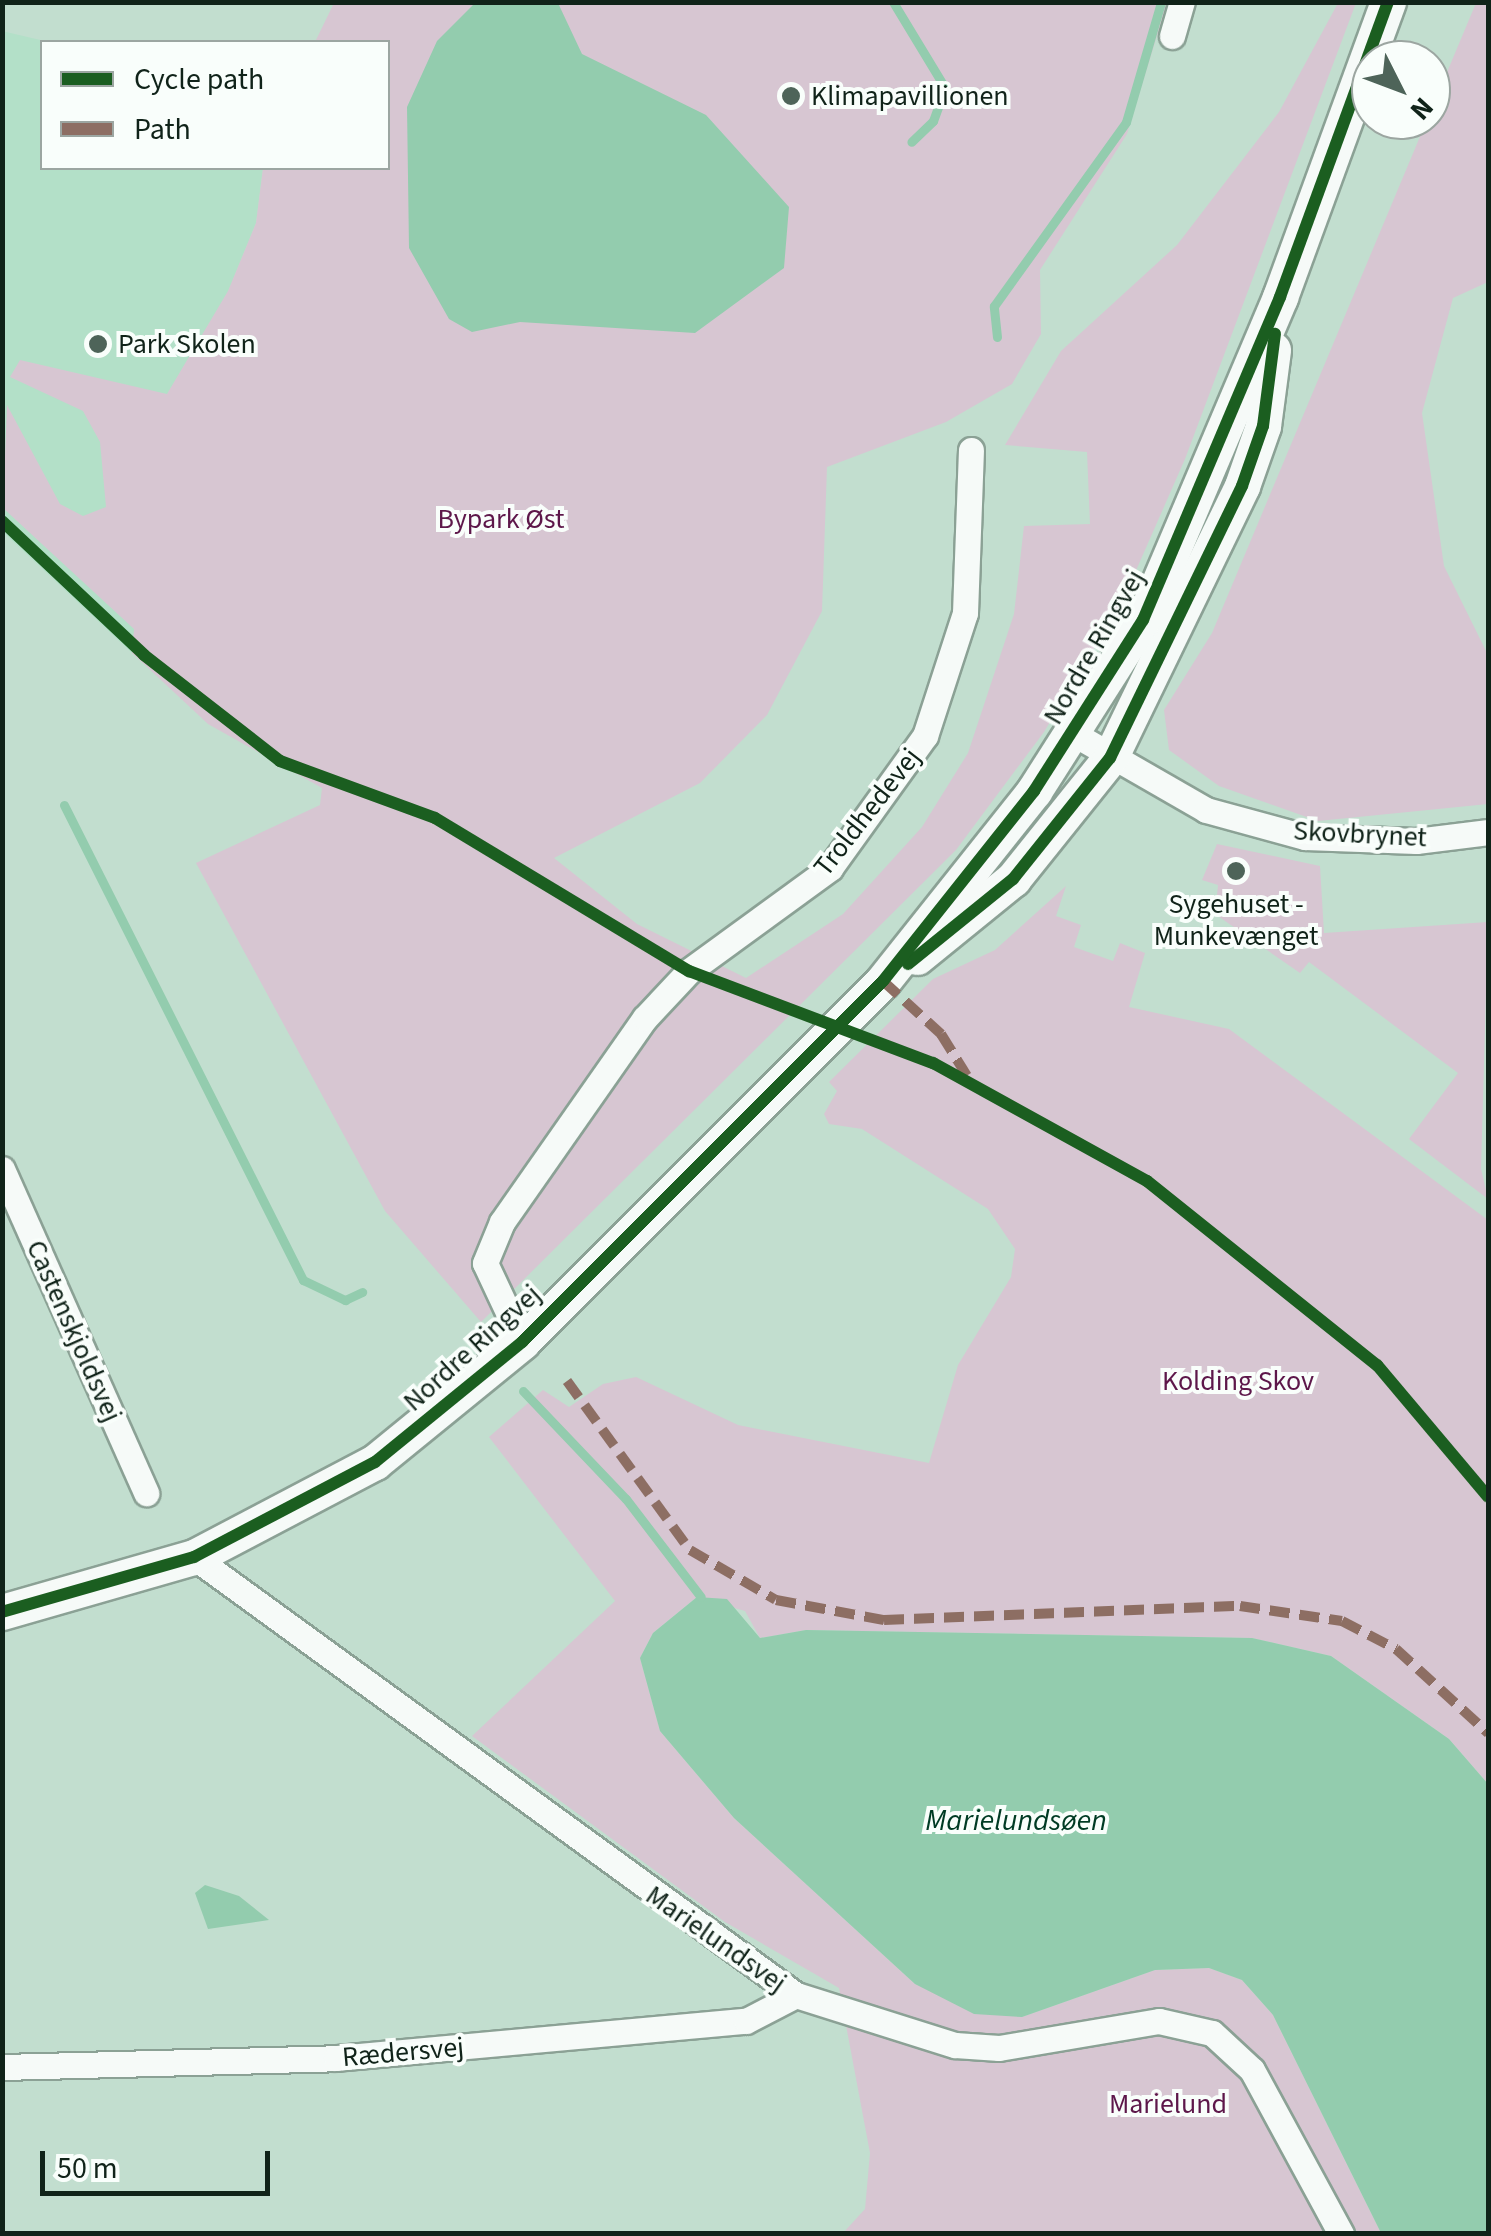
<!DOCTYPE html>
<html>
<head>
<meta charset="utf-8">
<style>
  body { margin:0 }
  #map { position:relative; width:1491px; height:2236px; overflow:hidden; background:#c2decf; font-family:"Source Sans 3",sans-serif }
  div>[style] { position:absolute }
  .built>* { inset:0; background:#b3e0c8 }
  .green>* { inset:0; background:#d7c6d2 }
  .water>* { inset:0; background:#93ccae }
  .stream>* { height:9px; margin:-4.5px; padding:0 4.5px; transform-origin:4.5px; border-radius:4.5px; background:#93ccae }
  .roads { filter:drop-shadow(2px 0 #8ba195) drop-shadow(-2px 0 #8ba195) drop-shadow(0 2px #8ba195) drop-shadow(0 -2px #8ba195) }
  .street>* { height:25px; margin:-12.5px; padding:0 12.5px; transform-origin:12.5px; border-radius:12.5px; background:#f6faf8 }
  .secondary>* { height:35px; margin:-17.5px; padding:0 17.5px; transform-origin:17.5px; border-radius:17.5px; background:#f6faf8 }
  .quiet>* { height:10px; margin-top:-5px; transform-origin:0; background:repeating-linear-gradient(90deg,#8d6e63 0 20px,transparent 0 30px) }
  .cycleway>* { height:12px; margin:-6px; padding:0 6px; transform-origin:6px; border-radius:6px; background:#1b5e20 }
  .dots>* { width:28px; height:28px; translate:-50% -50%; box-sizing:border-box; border:5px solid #f9fefb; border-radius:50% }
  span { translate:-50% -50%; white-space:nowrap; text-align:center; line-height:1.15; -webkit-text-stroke:8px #f9fefb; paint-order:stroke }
  .poi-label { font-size:28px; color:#102319 }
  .left { translate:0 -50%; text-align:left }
  .park-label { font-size:28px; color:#5d174a }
  .street-label { font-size:28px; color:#102319 }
  .water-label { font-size:30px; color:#003b24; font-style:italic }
  .frame { position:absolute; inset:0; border:5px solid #102319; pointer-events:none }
  .legend { position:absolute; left:40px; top:40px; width:350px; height:130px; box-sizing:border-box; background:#f9fefb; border:2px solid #9ca6a1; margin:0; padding:12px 18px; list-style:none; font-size:30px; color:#102319 }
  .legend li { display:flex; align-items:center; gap:20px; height:50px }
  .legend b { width:50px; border:2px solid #9ca6a1 }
  .north { position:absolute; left:1351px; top:40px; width:100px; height:100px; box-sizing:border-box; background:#f9fefb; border:2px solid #9ca6a1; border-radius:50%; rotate:132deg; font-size:28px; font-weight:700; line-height:40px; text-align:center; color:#102319 }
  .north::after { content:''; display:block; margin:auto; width:35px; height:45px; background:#4e6459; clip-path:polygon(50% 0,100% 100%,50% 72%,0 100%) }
  .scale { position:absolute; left:40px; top:2151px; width:230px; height:45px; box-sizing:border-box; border:5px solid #102319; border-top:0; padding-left:12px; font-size:30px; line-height:35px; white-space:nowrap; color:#102319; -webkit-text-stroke:8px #f9fefb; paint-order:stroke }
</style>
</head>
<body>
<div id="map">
  <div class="built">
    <i style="clip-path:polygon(2px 31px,49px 42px,42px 168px,263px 168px,256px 223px,228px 292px,168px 393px,132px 653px,3px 532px)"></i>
  </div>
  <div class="green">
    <i style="clip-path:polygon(334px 3px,1167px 3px,1127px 134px,1040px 270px,1041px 334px,1012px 384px,946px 422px,827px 467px,822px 611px,767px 715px,700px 783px,554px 858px,637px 924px,746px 978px,843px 914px,922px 827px,968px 753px,1014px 614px,1024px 526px,1090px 524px,1087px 452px,1005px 445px,1061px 351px,1177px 245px,1279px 112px,1338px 3px,1356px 3px,1185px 459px,1123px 600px,1044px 732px,956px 850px,481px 1322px,385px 1211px,196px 863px,320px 805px,322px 788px,208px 724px,132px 653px,134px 629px,3px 508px,7px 405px,60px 504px,83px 516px,106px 507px,100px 442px,83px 411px,10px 377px,20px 360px,167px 394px,228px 291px,256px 223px,263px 168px,388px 168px,388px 42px,315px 42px)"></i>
    <i style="clip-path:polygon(1476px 3px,1488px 3px,1488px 282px,1453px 298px,1422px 413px,1444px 566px,1488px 655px,1488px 804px,1318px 821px,1219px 786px,1169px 750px,1164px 710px,1212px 633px)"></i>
    <i style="clip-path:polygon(1217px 844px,1320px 866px,1324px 933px,1488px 922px,1481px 1169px,1488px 1199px,1409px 1139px,1458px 1073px,1309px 962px,1300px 973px,1215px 914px,1218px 885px,1202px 880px)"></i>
    <i style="clip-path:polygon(1066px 886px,1056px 916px,1081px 925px,1074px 947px,1113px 961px,1120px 943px,1145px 953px,1129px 1007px,1229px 1029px,1488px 1220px,1488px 1784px,1449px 1739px,1331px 1656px,1252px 1638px,806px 1630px,760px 1638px,745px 1611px,697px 1597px,653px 1633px,640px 1658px,660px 1731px,734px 1818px,915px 1984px,1022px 2017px,1155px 1970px,1209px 1968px,1242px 1980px,1273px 2015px,1381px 2233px,843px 2233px,865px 2209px,870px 2153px,839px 1988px,725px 1922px,472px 1736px,615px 1601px,489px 1437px,543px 1390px,569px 1407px,603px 1384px,636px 1377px,738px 1425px,929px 1463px,958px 1365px,1011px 1277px,1015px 1249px,988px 1209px,862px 1129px,829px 1124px,824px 1114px,837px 1091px,829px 1082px,933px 979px,995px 950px)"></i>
  </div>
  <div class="water">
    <i style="clip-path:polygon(558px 3px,582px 54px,706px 115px,789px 207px,784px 268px,695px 333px,520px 322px,472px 332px,449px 319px,409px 248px,407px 107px,437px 41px,475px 3px)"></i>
    <i style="clip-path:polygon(697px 1597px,727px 1599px,760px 1638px,806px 1630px,1252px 1638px,1331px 1656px,1449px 1739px,1488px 1784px,1488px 2233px,1381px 2233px,1273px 2015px,1242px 1980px,1209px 1968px,1155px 1970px,1022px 2017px,974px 2014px,915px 1984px,734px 1818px,660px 1731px,640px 1658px,653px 1633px)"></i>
    <i style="clip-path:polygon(205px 1885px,239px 1896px,269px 1920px,208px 1929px,195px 1893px)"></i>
  </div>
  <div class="stream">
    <i style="left:893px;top:2px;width:100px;rotate:58.8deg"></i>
    <i style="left:945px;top:88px;width:35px;rotate:110deg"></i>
    <i style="left:933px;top:121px;width:30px;rotate:136deg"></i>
    <i style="left:997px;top:337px;width:31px;rotate:-96deg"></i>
    <i style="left:994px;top:306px;width:226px;rotate:-54.3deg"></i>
    <i style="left:1126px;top:122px;width:125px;rotate:-73.7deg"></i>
    <i style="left:64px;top:805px;width:532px;rotate:63.29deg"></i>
    <i style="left:303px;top:1280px;width:47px;rotate:25.5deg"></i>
    <i style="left:345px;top:1300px;width:19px;rotate:-25deg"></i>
    <i style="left:523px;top:1391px;width:149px;rotate:46.4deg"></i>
    <i style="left:626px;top:1499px;width:123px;rotate:52.6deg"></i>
  </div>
  <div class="roads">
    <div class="street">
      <i style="left:1172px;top:36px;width:35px;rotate:-74deg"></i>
      <i style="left:1074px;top:734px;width:152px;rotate:29.9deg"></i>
      <i style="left:1206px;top:810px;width:103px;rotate:15.3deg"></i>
      <i style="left:1305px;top:837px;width:111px;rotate:2.1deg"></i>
      <i style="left:1416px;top:841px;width:73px;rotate:-7.1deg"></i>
      <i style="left:2px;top:1169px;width:355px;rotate:66deg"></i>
      <i style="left:522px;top:1342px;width:87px;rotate:-115.1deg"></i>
      <i style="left:485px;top:1263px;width:44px;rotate:-67.5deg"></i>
      <i style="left:502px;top:1222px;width:249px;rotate:-55deg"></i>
      <i style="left:645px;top:1018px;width:64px;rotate:-46.9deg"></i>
      <i style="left:689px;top:971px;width:175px;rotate:-36.1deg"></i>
      <i style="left:830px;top:868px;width:163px;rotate:-54.3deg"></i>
      <i style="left:925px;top:736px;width:129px;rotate:-72deg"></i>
      <i style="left:965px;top:613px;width:163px;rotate:-87.9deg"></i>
      <i style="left:194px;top:1557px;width:744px;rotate:36.04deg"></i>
      <i style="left:796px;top:1995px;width:167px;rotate:17.5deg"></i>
      <i style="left:955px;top:2045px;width:44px;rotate:3.9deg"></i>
      <i style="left:999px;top:2048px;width:162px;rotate:-9.6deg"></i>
      <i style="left:1159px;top:2021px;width:54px;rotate:12.8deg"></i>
      <i style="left:1212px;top:2033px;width:54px;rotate:42.8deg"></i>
      <i style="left:1252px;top:2070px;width:187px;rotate:61.5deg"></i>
      <i style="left:2px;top:2067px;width:334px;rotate:-1.5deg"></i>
      <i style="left:336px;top:2058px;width:412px;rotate:-5.2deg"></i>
      <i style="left:746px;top:2021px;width:56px;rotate:-27.5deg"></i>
    </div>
    <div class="secondary">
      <i style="left:917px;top:957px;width:124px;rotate:-39.1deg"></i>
      <i style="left:1013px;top:879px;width:155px;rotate:-51.3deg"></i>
      <i style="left:1110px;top:758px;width:302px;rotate:-64.1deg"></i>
      <i style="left:1242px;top:486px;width:64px;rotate:-70.7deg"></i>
      <i style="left:1263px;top:426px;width:77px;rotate:-82.5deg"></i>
      <i style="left:2px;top:1612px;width:200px;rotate:-16deg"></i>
      <i style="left:194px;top:1557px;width:204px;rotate:-27.7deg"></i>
      <i style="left:375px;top:1462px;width:190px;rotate:-39.2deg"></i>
      <i style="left:522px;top:1342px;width:511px;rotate:-45deg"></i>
      <i style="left:883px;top:981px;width:243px;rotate:-51.5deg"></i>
      <i style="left:1034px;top:791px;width:203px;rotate:-57.5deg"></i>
      <i style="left:1143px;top:620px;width:351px;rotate:-67deg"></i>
      <i style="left:1280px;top:297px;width:314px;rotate:-69.9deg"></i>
    </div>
  </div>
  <div class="quiet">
    <i style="left:883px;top:981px;width:79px;rotate:42.4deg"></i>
    <i style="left:941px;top:1034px;width:49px;rotate:58.2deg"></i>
    <i style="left:567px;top:1381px;width:209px;rotate:54deg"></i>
    <i style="left:690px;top:1550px;width:99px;rotate:30.2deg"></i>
    <i style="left:776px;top:1600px;width:110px;rotate:10.5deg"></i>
    <i style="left:884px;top:1620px;width:356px;rotate:-2.3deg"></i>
    <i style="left:1240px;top:1606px;width:103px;rotate:8.4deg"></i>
    <i style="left:1342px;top:1621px;width:61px;rotate:27.4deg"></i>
    <i style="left:1396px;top:1649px;width:125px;rotate:42.4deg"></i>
  </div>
  <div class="cycleway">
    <i style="left:2px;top:521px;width:195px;rotate:43.3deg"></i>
    <i style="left:144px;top:655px;width:172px;rotate:37.9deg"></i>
    <i style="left:280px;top:761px;width:165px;rotate:20.2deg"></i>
    <i style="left:435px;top:818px;width:297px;rotate:31.1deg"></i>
    <i style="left:689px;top:971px;width:261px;rotate:20.7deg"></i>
    <i style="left:933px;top:1063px;width:244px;rotate:28.9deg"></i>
    <i style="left:1147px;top:1181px;width:295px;rotate:38.7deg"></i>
    <i style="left:1377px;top:1365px;width:172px;rotate:49.9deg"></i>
    <i style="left:908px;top:964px;width:135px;rotate:-39deg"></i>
    <i style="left:1013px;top:879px;width:155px;rotate:-51.3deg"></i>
    <i style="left:1110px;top:758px;width:302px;rotate:-64.1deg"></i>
    <i style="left:1242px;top:486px;width:64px;rotate:-70.7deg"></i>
    <i style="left:1263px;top:426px;width:93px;rotate:-82.6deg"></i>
    <i style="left:2px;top:1612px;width:200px;rotate:-16deg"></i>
    <i style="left:194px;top:1557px;width:204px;rotate:-27.7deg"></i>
    <i style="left:375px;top:1462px;width:190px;rotate:-39.2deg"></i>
    <i style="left:522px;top:1342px;width:511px;rotate:-45deg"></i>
    <i style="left:883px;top:981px;width:243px;rotate:-51.5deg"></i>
    <i style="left:1034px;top:791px;width:203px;rotate:-57.5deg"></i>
    <i style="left:1143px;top:620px;width:351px;rotate:-67deg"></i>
    <i style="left:1280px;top:297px;width:314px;rotate:-69.9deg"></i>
  </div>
  <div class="dots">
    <i style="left:791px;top:96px;background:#4e6459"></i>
    <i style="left:98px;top:344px;background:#4e6459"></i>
    <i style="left:1236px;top:871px;background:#4e6459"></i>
  </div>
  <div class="poi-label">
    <span class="left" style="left:811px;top:96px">Klimapavillionen</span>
    <span class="left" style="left:118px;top:344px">Park Skolen</span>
    <span style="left:1236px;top:920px">Sygehuset -<br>Munkevænget</span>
  </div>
  <div class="park-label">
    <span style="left:501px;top:519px">Bypark Øst</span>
    <span style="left:1238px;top:1381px">Kolding Skov</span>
    <span style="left:1168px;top:2104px">Marielund</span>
  </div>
  <div class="street-label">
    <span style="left:1094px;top:647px;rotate:-60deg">Nordre Ringvej</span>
    <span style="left:867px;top:812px;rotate:-52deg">Troldhedevej</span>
    <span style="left:1360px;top:834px;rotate:3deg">Skovbrynet</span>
    <span style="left:74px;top:1331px;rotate:66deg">Castenskjoldsvej</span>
    <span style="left:472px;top:1348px;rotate:-42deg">Nordre Ringvej</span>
    <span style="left:716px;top:1939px;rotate:35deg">Marielundsvej</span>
    <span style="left:403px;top:2052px;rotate:-5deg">Rædersvej</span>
  </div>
  <div class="water-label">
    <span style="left:1016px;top:1821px">Marielundsøen</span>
  </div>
  <div class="frame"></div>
  <ul class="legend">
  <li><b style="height:12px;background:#1b5e20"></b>Cycle path</li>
  <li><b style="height:12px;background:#8d6e63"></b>Path</li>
  </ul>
  <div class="north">N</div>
  <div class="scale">50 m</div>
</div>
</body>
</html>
